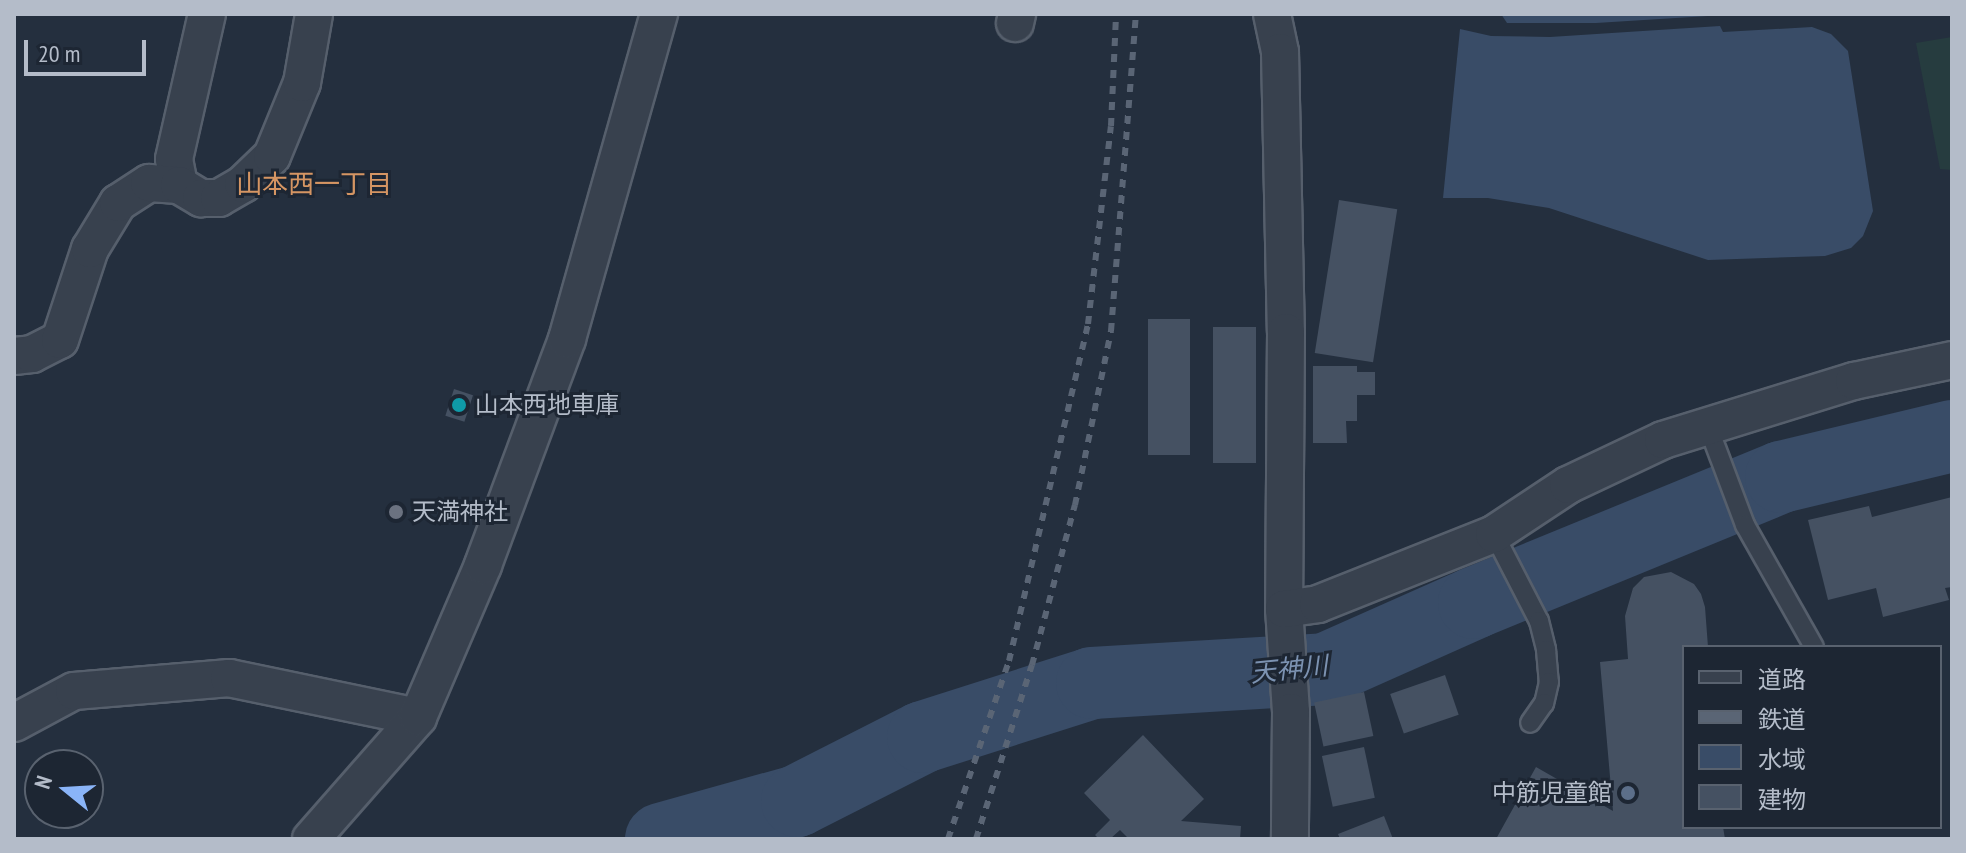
<!DOCTYPE html>
<html>
<head>
<meta charset="utf-8">
<style>
  body { margin:0 }
  #map { position:relative; width:1966px; height:853px; overflow:hidden; background:#242f3e; font-family:"PT Sans Narrow","Noto Sans JP",sans-serif }
  div>[style] { position:absolute }
  .green>* { inset:0; background:#263c3f }
  .water>* { inset:0; background:#394c67 }
  .river>* { height:72px; margin:-36px; padding:0 36px; transform-origin:36px; border-radius:36px; background:#394c67 }
  .building>* { inset:0; background:#455162; transform-origin:0 0 }
  .roads { filter:drop-shadow(2px 0 #565f6c) drop-shadow(-2px 0 #565f6c) drop-shadow(0 2px #565f6c) drop-shadow(0 -2px #565f6c) }
  .service>* { height:18px; margin:-9px; padding:0 9px; transform-origin:9px; border-radius:9px; background:#38414e }
  .minor>* { height:36px; margin:-18px; padding:0 18px; transform-origin:18px; border-radius:18px; background:#38414e }
  .rail>* { height:6px; margin-top:-3px; transform-origin:0; background:repeating-linear-gradient(90deg,#5a6575 0 8px,transparent 0 16px) }
  .dots>* { width:22px; height:22px; translate:-50% -50%; box-sizing:border-box; border:4px solid #1d2633; border-radius:50% }
  span { translate:-50% -50%; white-space:nowrap; text-align:center; line-height:1.15; -webkit-text-stroke:6px #1d2633; paint-order:stroke }
  .poi-label { font-size:24px; color:#b4bcc9 }
  .left { translate:0 -50%; text-align:left }
  .right { translate:-100% -50%; text-align:right }
  .neighbourhood-label { font-size:26px; color:#d59563 }
  .water-label { font-size:26px; color:#7c92b1; font-style:italic }
  .frame { position:absolute; inset:0; border:16px solid #b4bcc9; pointer-events:none }
  .legend { position:absolute; left:1682px; top:645px; width:260px; height:184px; box-sizing:border-box; background:#1d2633; border:2px solid #59626f; margin:0; padding:10px 14px; list-style:none; font-size:24px; color:#b4bcc9 }
  .legend li { display:flex; align-items:center; gap:16px; height:40px }
  .legend b { width:40px; border:2px solid #59626f }
  .north { position:absolute; left:24px; top:749px; width:80px; height:80px; box-sizing:border-box; background:#1d2633; border:2px solid #59626f; border-radius:50%; rotate:288deg; font-size:22px; font-weight:700; line-height:32px; text-align:center; color:#b4bcc9 }
  .north::after { content:''; display:block; margin:auto; width:28px; height:36px; background:#8ab4f8; clip-path:polygon(50% 0,100% 100%,50% 72%,0 100%) }
  .scale { position:absolute; left:24px; top:40px; width:122px; height:36px; box-sizing:border-box; border:4px solid #b4bcc9; border-top:0; padding-left:10px; font-size:24px; line-height:28px; white-space:nowrap; color:#b4bcc9; -webkit-text-stroke:6px #1d2633; paint-order:stroke }
</style>
</head>
<body>
<div id="map">
  <div class="green">
    <i style="clip-path:polygon(1952px 37px,1952px 170px,1940px 169px,1916px 43px)"></i>
  </div>
  <div class="water">
    <i style="clip-path:polygon(1501px 14px,1740px 14px,1596px 23px,1507px 23px)"></i>
    <i style="clip-path:polygon(1720px 26px,1723px 32px,1812px 27px,1831px 34px,1848px 51px,1873px 211px,1863px 236px,1851px 248px,1825px 256px,1708px 260px,1549px 208px,1488px 198px,1443px 198px,1460px 29px,1491px 36px,1550px 37px)"></i>
  </div>
  <div class="river">
    <i style="left:661px;top:839px;width:141px;rotate:-15.6deg"></i>
    <i style="left:797px;top:801px;width:141px;rotate:-26.9deg"></i>
    <i style="left:923px;top:737px;width:177px;rotate:-17.7deg"></i>
    <i style="left:1092px;top:683px;width:234px;rotate:-3.4deg"></i>
    <i style="left:1326px;top:669px;width:162px;rotate:-24deg"></i>
    <i style="left:1474px;top:603px;width:332px;rotate:-22.3deg"></i>
    <i style="left:1781px;top:477px;width:176px;rotate:-13.5deg"></i>
  </div>
  <div class="building">
    <i style="left:1339px;top:200px;width:59px;height:155px;rotate:9deg"></i>
    <i style="left:1148px;top:319px;width:42px;height:136px"></i>
    <i style="left:1213px;top:327px;width:43px;height:136px"></i>
    <i style="clip-path:polygon(1313px 366px,1357px 366px,1357px 372px,1375px 372px,1375px 395px,1357px 395px,1357px 421px,1346px 421px,1347px 443px,1313px 443px)"></i>
    <i style="left:454px;top:389px;width:20px;height:28px;rotate:18deg"></i>
    <i style="clip-path:polygon(1952px 497px,1952px 587px,1945px 588px,1949px 600px,1883px 617px,1876px 588px,1828px 600px,1808px 520px,1869px 506px,1872px 517px)"></i>
    <i style="clip-path:polygon(1671px 572px,1694px 584px,1701px 594px,1705px 607px,1708px 647px,1684px 647px,1684px 827px,1723px 827px,1725px 839px,1496px 839px,1536px 767px,1613px 811px,1600px 662px,1628px 659px,1625px 616px,1633px 588px,1644px 577px)"></i>
    <i style="left:1445px;top:675px;width:42px;height:58px;rotate:71deg"></i>
    <i style="left:1364px;top:692px;width:45px;height:51px;rotate:78deg"></i>
    <i style="clip-path:polygon(1143px 735px,1204px 799px,1181px 821px,1241px 826px,1240px 839px,1129px 839px,1120px 830px,1110px 839px,1099px 839px,1095px 835px,1110px 820px,1084px 793px)"></i>
    <i style="left:1364px;top:747px;width:52px;height:43px;rotate:78deg"></i>
    <i style="clip-path:polygon(1384px 816px,1393px 839px,1340px 839px,1338px 834px)"></i>
  </div>
  <div class="roads">
    <div class="service">
      <i style="left:1709px;top:429px;width:103px;rotate:69.4deg"></i>
      <i style="left:1745px;top:525px;width:140px;rotate:60.5deg"></i>
      <i style="left:1494px;top:534px;width:98px;rotate:62.7deg"></i>
      <i style="left:1539px;top:621px;width:30px;rotate:76deg"></i>
      <i style="left:1546px;top:650px;width:32px;rotate:85deg"></i>
      <i style="left:1549px;top:682px;width:22px;rotate:103deg"></i>
      <i style="left:1544px;top:703px;width:24px;rotate:125deg"></i>
    </div>
    <div class="minor">
      <i style="left:1272px;top:14px;width:39px;rotate:78deg"></i>
      <i style="left:1280px;top:52px;width:280px;rotate:88.8deg"></i>
      <i style="left:1286px;top:332px;width:277px;rotate:90.4deg"></i>
      <i style="left:1284px;top:609px;width:103px;rotate:86.1deg"></i>
      <i style="left:1291px;top:712px;width:127px;rotate:90.5deg"></i>
      <i style="left:1015px;top:23px;width:9px;rotate:-77deg"></i>
      <i style="left:179px;top:185px;width:26px;rotate:-101deg"></i>
      <i style="left:174px;top:159px;width:149px;rotate:-77.2deg"></i>
      <i style="left:14px;top:356px;width:18px;rotate:-6deg"></i>
      <i style="left:32px;top:354px;width:31px;rotate:-27deg"></i>
      <i style="left:60px;top:340px;width:96px;rotate:-71.8deg"></i>
      <i style="left:90px;top:249px;width:54px;rotate:-58.7deg"></i>
      <i style="left:118px;top:203px;width:37px;rotate:-33deg"></i>
      <i style="left:149px;top:183px;width:30px;rotate:4deg"></i>
      <i style="left:179px;top:185px;width:26px;rotate:31deg"></i>
      <i style="left:201px;top:198px;width:18px"></i>
      <i style="left:219px;top:198px;width:28px;rotate:-30deg"></i>
      <i style="left:243px;top:184px;width:40px;rotate:-44deg"></i>
      <i style="left:272px;top:156px;width:79px;rotate:-67.7deg"></i>
      <i style="left:302px;top:83px;width:70px;rotate:-80.1deg"></i>
      <i style="left:1284px;top:609px;width:34px;rotate:-8deg"></i>
      <i style="left:1318px;top:604px;width:189px;rotate:-21.7deg"></i>
      <i style="left:1494px;top:534px;width:89px;rotate:-33.5deg"></i>
      <i style="left:1568px;top:485px;width:105px;rotate:-25.3deg"></i>
      <i style="left:1663px;top:440px;width:200px;rotate:-17.2deg"></i>
      <i style="left:1854px;top:381px;width:100px;rotate:-12.1deg"></i>
      <i style="left:14px;top:723px;width:68px;rotate:-28.1deg"></i>
      <i style="left:74px;top:691px;width:156px;rotate:-4.8deg"></i>
      <i style="left:229px;top:678px;width:193px;rotate:11.7deg"></i>
      <i style="left:311px;top:839px;width:162px;rotate:-48.7deg"></i>
      <i style="left:418px;top:717px;width:165px;rotate:-66.8deg"></i>
      <i style="left:483px;top:565px;width:241px;rotate:-69.6deg"></i>
      <i style="left:567px;top:339px;width:338px;rotate:-74.2deg"></i>
    </div>
  </div>
  <div class="rail">
    <i style="left:948px;top:839px;width:188px;rotate:-71.1deg"></i>
    <i style="left:1009px;top:661px;width:346px;rotate:-76.8deg"></i>
    <i style="left:1088px;top:324px;width:199px;rotate:-83.4deg"></i>
    <i style="left:1111px;top:126px;width:112px;rotate:-87.4deg"></i>
    <i style="left:976px;top:839px;width:183px;rotate:-72.2deg"></i>
    <i style="left:1032px;top:665px;width:166px;rotate:-75deg"></i>
    <i style="left:1075px;top:505px;width:178px;rotate:-78.3deg"></i>
    <i style="left:1111px;top:331px;width:318px;rotate:-85.5deg"></i>
  </div>
  <div class="dots">
    <i style="left:459px;top:405px;background:#0f9aa8"></i>
    <i style="left:396px;top:512px;background:#6b7280"></i>
    <i style="left:1628px;top:793px;background:#5c6f8a"></i>
  </div>
  <div class="poi-label">
    <span class="left" style="left:475px;top:405px">山本西地車庫</span>
    <span class="left" style="left:412px;top:512px">天満神社</span>
    <span class="right" style="left:1612px;top:793px">中筋児童館</span>
  </div>
  <div class="neighbourhood-label">
    <span style="left:314px;top:184px">山本西一丁目</span>
  </div>
  <div class="water-label">
    <span style="left:1289px;top:669px;rotate:-6deg">天神川</span>
  </div>
  <div class="frame"></div>
  <ul class="legend">
  <li><b style="height:10px;background:#38414e"></b>道路</li>
  <li><b style="height:10px;background:#5a6575"></b>鉄道</li>
  <li><b style="height:22px;background:#394c67"></b>水域</li>
  <li><b style="height:22px;background:#455162"></b>建物</li>
  </ul>
  <div class="north">N</div>
  <div class="scale">20 m</div>
</div>
</body>
</html>
